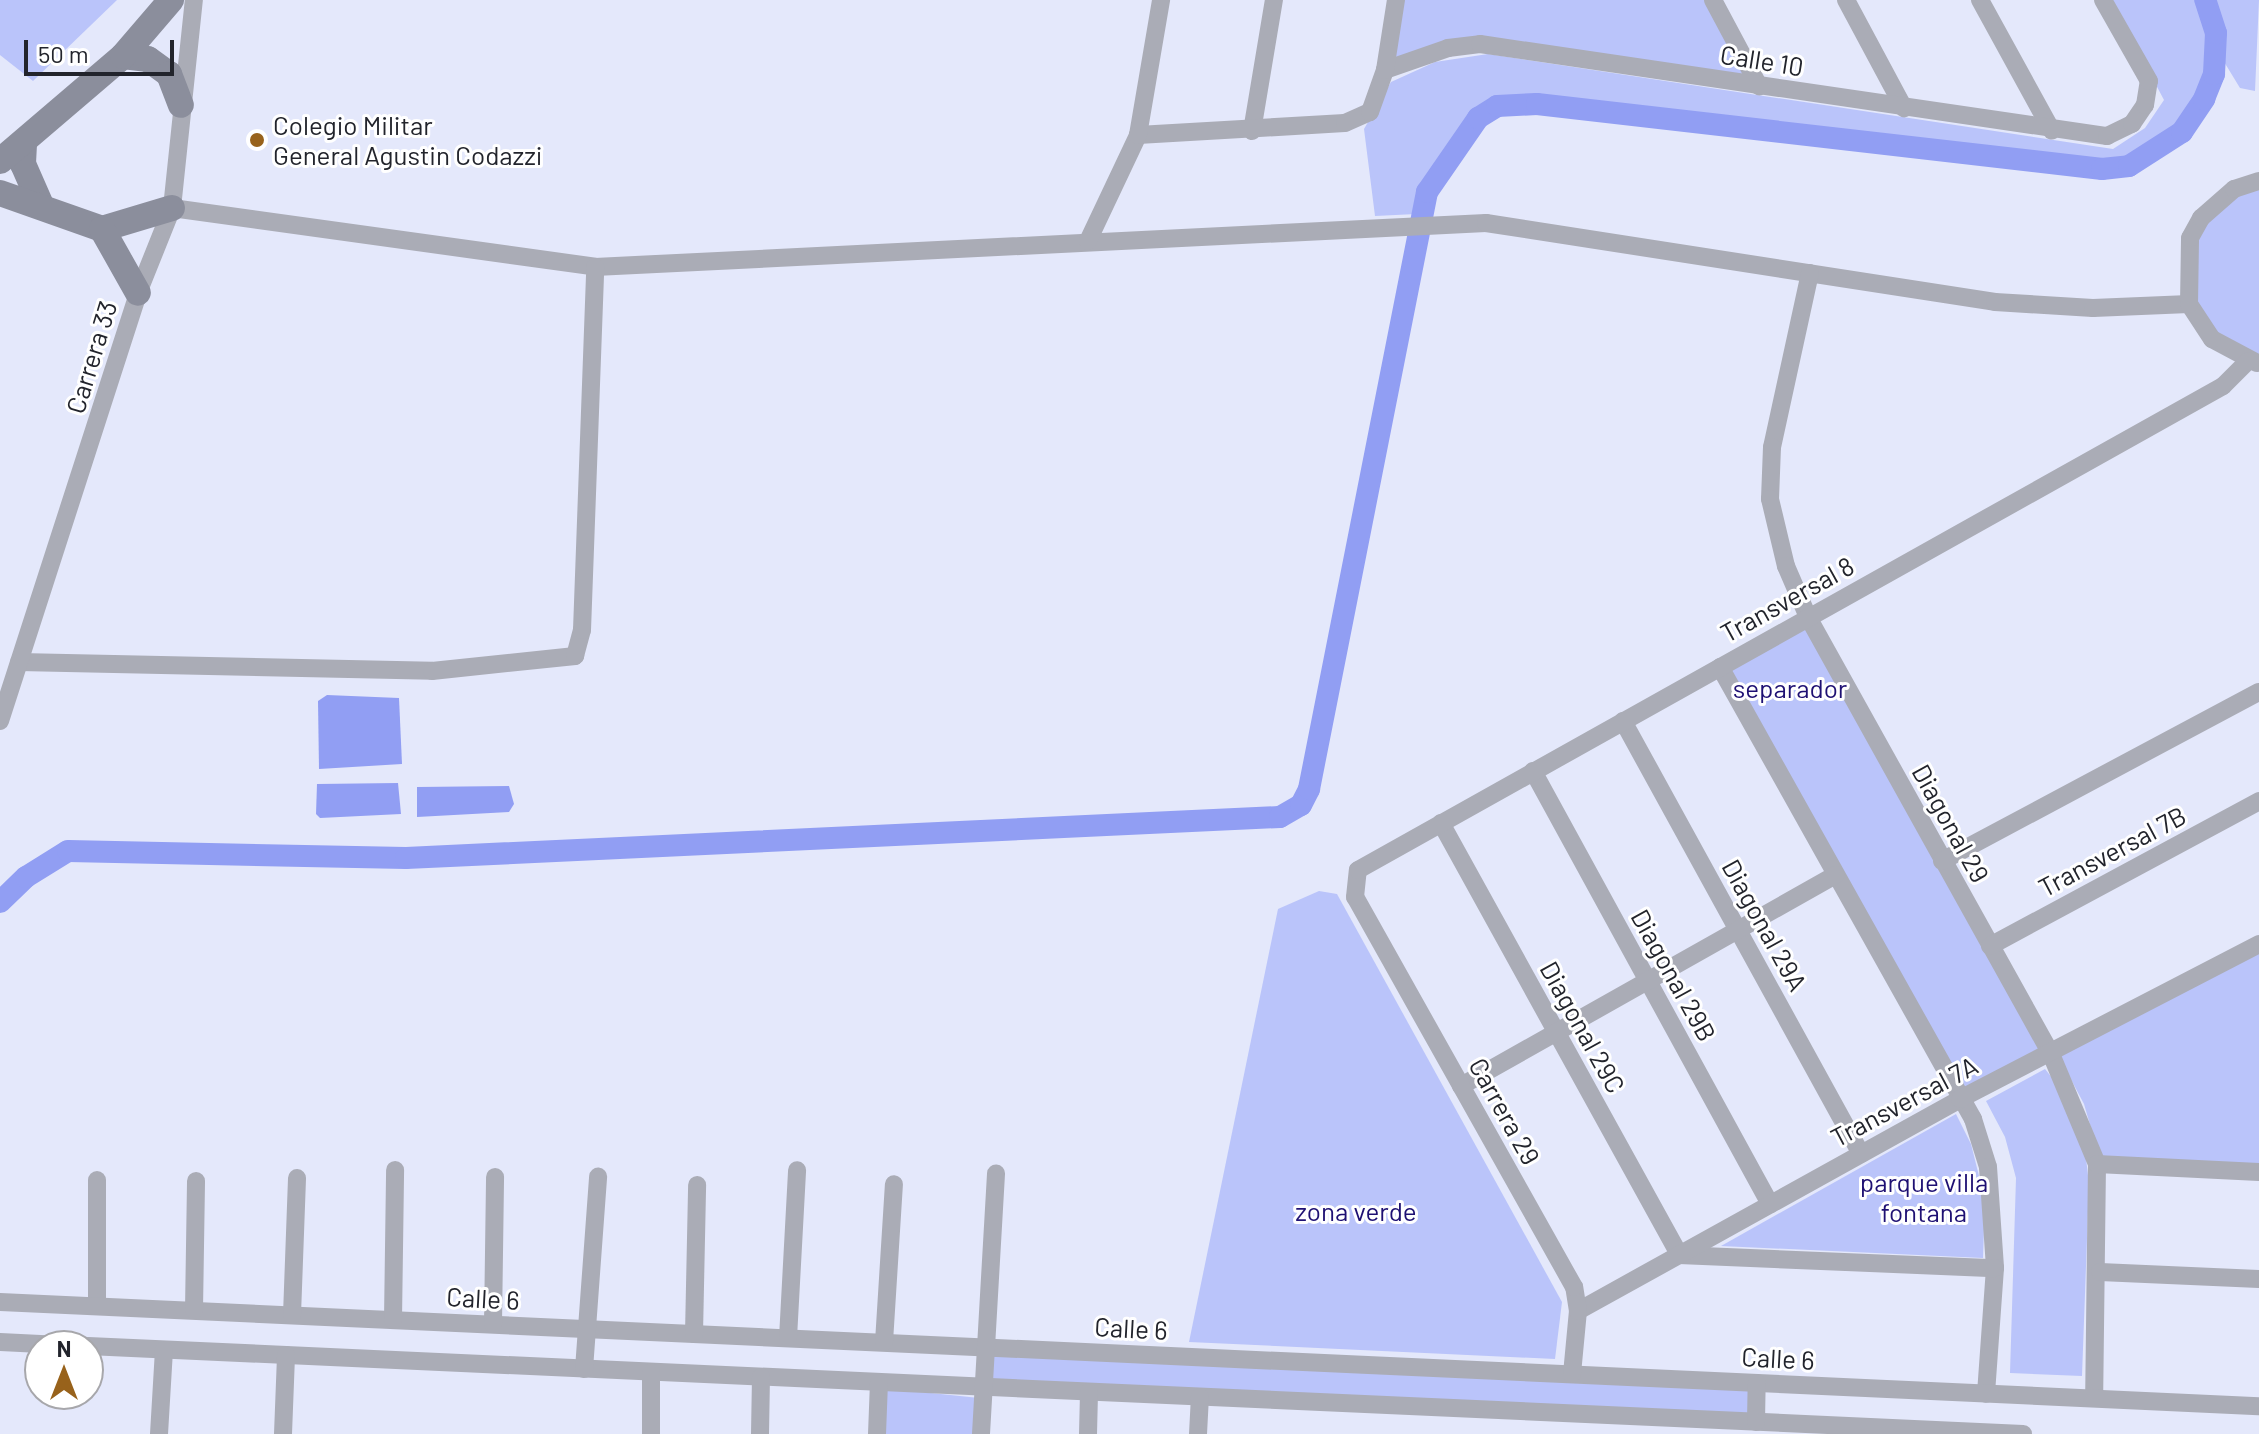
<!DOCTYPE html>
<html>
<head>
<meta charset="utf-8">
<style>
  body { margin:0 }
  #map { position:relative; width:2259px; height:1434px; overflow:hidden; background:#e4e8fb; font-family:Barlow,sans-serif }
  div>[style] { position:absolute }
  .green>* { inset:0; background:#bac4fa; transform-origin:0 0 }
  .water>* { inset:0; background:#919ef3 }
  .canal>* { height:22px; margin:-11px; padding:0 11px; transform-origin:11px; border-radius:11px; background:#919ef3 }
  .street>* { height:18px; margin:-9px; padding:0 9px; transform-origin:9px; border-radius:9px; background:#aaacb6 }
  .secondary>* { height:26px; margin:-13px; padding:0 13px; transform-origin:13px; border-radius:13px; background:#8b8e9c }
  .dots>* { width:22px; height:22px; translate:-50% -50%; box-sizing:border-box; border:4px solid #fff; border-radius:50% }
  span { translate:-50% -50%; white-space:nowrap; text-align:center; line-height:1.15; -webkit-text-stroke:6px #fff; paint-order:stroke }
  .street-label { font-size:26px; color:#22242c }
  .poi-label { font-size:26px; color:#22242c }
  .left { translate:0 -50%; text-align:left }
  .park-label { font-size:26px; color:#1e1073 }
  .north { position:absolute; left:24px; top:1330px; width:80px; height:80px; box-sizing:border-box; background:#fff; border:2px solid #a7a7ab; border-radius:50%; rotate:0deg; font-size:22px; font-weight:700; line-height:32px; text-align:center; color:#22242c }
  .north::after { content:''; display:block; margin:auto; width:28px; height:36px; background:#98621b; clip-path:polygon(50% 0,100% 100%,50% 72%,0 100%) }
  .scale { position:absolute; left:24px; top:40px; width:150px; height:36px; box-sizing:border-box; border:4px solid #22242c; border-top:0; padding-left:10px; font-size:24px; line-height:28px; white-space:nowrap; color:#22242c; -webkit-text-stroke:6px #fff; paint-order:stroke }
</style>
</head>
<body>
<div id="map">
  <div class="green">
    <i style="clip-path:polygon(0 0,117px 0,33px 81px,0 55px)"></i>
    <i style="clip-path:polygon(1396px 0,1713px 0,1759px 86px,1480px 44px,1385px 70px)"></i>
    <i style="clip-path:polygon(2111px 0,2259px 0,2255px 91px,2240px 88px,2215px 47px,2214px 74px,2182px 131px,2129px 166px,2103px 168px,1783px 125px,1598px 113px,1537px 103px,1496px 106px,1475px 114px,1460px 131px,1424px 187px,1416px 214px,1375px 216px,1364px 129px,1391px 82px,1435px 62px,1488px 54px,2113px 149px,2145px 128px,2164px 100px)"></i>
    <i style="clip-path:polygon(2259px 181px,2259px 364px,2245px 366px,2189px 304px,2190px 238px,2216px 201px)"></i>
    <i style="left:1808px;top:617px;width:494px;height:101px;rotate:61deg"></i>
    <i style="clip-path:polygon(1319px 891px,1337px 894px,1562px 1302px,1555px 1359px,1189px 1342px,1278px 909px)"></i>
    <i style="clip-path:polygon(2259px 949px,2259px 1166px,2100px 1159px,2084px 1104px,2057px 1053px)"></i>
    <i style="clip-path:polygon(2045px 1069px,2057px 1084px,2086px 1158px,2089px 1184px,2082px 1376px,2010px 1373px,2016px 1178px,2005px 1137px,1986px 1101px)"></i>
    <i style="clip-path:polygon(1956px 1114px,1971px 1144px,1985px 1200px,1983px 1258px,1721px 1246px)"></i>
    <i style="clip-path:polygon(984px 1347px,1757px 1383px,1756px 1422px,982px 1395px)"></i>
    <i style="clip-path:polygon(883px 1388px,979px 1398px,978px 1434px,881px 1434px)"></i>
  </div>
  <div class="water">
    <i style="clip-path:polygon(327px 695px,399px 698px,402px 764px,319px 769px,318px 701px)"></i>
    <i style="clip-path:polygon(398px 783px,401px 814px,320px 818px,316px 814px,317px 784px)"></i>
    <i style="clip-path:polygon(509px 786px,514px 804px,509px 812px,417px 817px,417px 787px)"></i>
  </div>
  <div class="canal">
    <i style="left:0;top:902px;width:36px;rotate:-44deg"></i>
    <i style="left:26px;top:877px;width:49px;rotate:-31.8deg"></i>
    <i style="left:68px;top:851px;width:338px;rotate:1.2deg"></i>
    <i style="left:406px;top:858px;width:875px;rotate:-2.69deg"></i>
    <i style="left:1280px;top:817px;width:24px;rotate:-30deg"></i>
    <i style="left:1301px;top:805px;width:18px;rotate:-63deg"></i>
    <i style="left:1309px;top:789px;width:609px;rotate:-78.82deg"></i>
    <i style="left:1427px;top:192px;width:90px;rotate:-55.4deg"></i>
    <i style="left:1478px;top:118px;width:22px;rotate:-32deg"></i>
    <i style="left:1497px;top:106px;width:40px;rotate:-2.9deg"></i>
    <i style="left:1537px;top:104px;width:569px;rotate:6.56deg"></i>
    <i style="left:2102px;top:169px;width:27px;rotate:-6deg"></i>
    <i style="left:2129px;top:166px;width:63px;rotate:-32.7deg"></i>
    <i style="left:2182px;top:132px;width:40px;rotate:-56deg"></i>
    <i style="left:2204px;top:99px;width:27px;rotate:-68deg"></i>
    <i style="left:2214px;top:74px;width:41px;rotate:-87.2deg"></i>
    <i style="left:2216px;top:33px;width:35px;rotate:-108deg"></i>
  </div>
  <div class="street">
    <i style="left:1713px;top:0;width:98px;rotate:61.9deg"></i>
    <i style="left:1846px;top:0;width:123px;rotate:61.8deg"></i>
    <i style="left:1980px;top:0;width:149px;rotate:61.2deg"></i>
    <i style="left:1385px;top:70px;width:67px;rotate:-19.2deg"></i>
    <i style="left:1448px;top:48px;width:32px;rotate:-7deg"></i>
    <i style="left:1480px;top:44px;width:634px;rotate:8.35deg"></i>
    <i style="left:2107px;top:136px;width:28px;rotate:-26deg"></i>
    <i style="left:2132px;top:124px;width:23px;rotate:-56deg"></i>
    <i style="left:2145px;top:105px;width:24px;rotate:-81deg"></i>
    <i style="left:2149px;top:81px;width:93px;rotate:-119.6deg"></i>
    <i style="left:1252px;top:131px;width:133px;rotate:-80.5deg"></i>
    <i style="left:1138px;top:135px;width:207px;rotate:-3.3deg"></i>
    <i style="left:1345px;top:123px;width:27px;rotate:-24deg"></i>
    <i style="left:1370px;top:112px;width:45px;rotate:-70.3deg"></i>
    <i style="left:1385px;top:70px;width:71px;rotate:-81.1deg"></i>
    <i style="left:172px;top:208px;width:427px;rotate:7.9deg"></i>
    <i style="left:595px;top:267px;width:892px;rotate:-2.83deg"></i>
    <i style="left:1486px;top:223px;width:515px;rotate:8.82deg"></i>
    <i style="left:1995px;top:302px;width:98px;rotate:3.5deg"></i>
    <i style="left:2093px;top:308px;width:96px;rotate:-2.4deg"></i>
    <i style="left:1088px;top:241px;width:117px;rotate:-64.7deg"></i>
    <i style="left:1138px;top:135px;width:137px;rotate:-80.3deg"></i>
    <i style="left:1810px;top:273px;width:178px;rotate:102.3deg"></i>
    <i style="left:1772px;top:447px;width:52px;rotate:92.2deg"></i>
    <i style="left:1770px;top:499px;width:69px;rotate:76.6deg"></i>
    <i style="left:1786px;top:566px;width:56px;rotate:66.7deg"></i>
    <i style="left:1808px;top:617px;width:500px;rotate:60.92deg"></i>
    <i style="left:2051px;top:1054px;width:119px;rotate:67.3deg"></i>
    <i style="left:2097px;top:1164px;width:234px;rotate:90.7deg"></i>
    <i style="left:2257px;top:363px;width:51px;rotate:-151.9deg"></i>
    <i style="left:2212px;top:339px;width:42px;rotate:-123.3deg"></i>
    <i style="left:2189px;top:304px;width:66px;rotate:-89.1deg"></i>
    <i style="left:2190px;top:238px;width:23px;rotate:-61deg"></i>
    <i style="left:2201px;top:218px;width:44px;rotate:-41.3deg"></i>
    <i style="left:2234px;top:189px;width:26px;rotate:-18deg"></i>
    <i style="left:19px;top:662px;width:413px;rotate:1.2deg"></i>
    <i style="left:432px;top:671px;width:144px;rotate:-6deg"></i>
    <i style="left:575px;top:656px;width:27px;rotate:-75deg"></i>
    <i style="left:582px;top:630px;width:363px;rotate:-87.9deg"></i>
    <i style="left:1720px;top:667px;width:518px;rotate:60.76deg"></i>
    <i style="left:1973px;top:1119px;width:50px;rotate:72.6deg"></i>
    <i style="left:1988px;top:1167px;width:101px;rotate:86deg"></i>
    <i style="left:1995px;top:1268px;width:126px;rotate:94.1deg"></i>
    <i style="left:0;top:721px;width:450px;rotate:-72.1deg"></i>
    <i style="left:138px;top:293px;width:92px;rotate:-68.2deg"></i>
    <i style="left:172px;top:208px;width:209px;rotate:-84deg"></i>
    <i style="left:1623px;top:721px;width:494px;rotate:61.2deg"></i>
    <i style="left:1533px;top:771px;width:494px;rotate:61.3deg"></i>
    <i style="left:1441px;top:823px;width:493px;rotate:61.1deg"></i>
    <i style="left:1679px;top:1255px;width:316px;rotate:2.4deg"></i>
    <i style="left:1942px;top:861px;width:359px;rotate:-28.1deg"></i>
    <i style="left:1990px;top:946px;width:306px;rotate:-28.3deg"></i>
    <i style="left:1461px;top:1086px;width:430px;rotate:-29.4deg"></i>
    <i style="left:2097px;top:1164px;width:162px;rotate:2.8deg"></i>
    <i style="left:97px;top:1180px;width:126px;rotate:90deg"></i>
    <i style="left:2100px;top:1272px;width:159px;rotate:2.5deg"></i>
    <i style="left:0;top:1302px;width:2261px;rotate:2.64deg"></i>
    <i style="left:194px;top:1310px;width:129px;rotate:-89.1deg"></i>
    <i style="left:1578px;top:1311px;width:437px;rotate:-29deg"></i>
    <i style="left:1960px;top:1099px;width:337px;rotate:-27.4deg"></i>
    <i style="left:292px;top:1315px;width:137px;rotate:-87.9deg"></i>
    <i style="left:393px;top:1320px;width:150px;rotate:-89.2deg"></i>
    <i style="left:493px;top:1324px;width:147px;rotate:-89.2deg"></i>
    <i style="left:694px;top:1334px;width:149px;rotate:-88.8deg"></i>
    <i style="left:788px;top:1338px;width:168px;rotate:-86.9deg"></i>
    <i style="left:0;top:1342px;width:81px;rotate:2.8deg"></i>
    <i style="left:884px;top:1342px;width:158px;rotate:-86.4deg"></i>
    <i style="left:88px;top:1346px;width:1937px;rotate:2.6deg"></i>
    <i style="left:584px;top:1369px;width:193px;rotate:-85.8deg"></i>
    <i style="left:651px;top:1372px;width:62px;rotate:90deg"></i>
    <i style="left:1572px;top:1374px;width:63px;rotate:-84.6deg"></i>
    <i style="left:1578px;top:1311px;width:24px;rotate:-99deg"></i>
    <i style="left:1574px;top:1287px;width:447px;rotate:-119.3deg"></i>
    <i style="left:1355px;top:897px;width:27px;rotate:-84deg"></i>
    <i style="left:1358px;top:870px;width:991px;rotate:-29.23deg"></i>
    <i style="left:2223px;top:386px;width:35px;rotate:-45deg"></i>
    <i style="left:1756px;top:1422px;width:39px;rotate:-89deg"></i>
    <i style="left:159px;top:1434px;width:84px;rotate:-86.6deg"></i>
    <i style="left:283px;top:1434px;width:79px;rotate:-87.8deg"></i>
    <i style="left:760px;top:1434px;width:57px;rotate:-89deg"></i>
    <i style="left:877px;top:1434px;width:52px;rotate:-87.8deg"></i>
    <i style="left:981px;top:1434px;width:261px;rotate:-86.7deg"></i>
    <i style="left:1088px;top:1434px;width:42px;rotate:-88.6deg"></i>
    <i style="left:1198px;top:1434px;width:37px;rotate:-87deg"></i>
  </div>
  <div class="secondary">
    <i style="left:123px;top:56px;width:25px;rotate:7deg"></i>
    <i style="left:148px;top:59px;width:26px;rotate:36deg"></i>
    <i style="left:169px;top:74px;width:33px;rotate:69deg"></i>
    <i style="left:24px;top:144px;width:20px;rotate:93deg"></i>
    <i style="left:23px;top:164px;width:45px;rotate:66.3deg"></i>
    <i style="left:0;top:161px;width:162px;rotate:-40.5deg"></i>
    <i style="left:123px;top:56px;width:74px;rotate:-49.4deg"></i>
    <i style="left:0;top:193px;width:108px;rotate:19.4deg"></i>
    <i style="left:102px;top:229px;width:73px;rotate:-16.7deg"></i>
    <i style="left:102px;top:229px;width:73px;rotate:60.6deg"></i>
  </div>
  <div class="dots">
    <i style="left:257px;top:140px;background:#98621b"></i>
  </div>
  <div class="street-label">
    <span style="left:1762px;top:60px;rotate:9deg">Calle 10</span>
    <span style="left:91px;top:357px;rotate:-73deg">Carrera 33</span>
    <span style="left:1787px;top:599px;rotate:-29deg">Transversal 8</span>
    <span style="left:1951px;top:823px;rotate:61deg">Diagonal 29</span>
    <span style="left:2112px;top:851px;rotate:-28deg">Transversal 7B</span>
    <span style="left:1765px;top:925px;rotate:61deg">Diagonal 29A</span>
    <span style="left:1674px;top:975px;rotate:61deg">Diagonal 29B</span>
    <span style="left:1583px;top:1027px;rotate:61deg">Diagonal 29C</span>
    <span style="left:1904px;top:1101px;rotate:-28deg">Transversal 7A</span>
    <span style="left:1505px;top:1111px;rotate:61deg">Carrera 29</span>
    <span style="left:483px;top:1298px;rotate:3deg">Calle 6</span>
    <span style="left:1131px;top:1328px;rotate:3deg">Calle 6</span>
    <span style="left:1778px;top:1358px;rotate:3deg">Calle 6</span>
  </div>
  <div class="poi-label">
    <span class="left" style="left:273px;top:140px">Colegio Militar<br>General Agustin Codazzi</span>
  </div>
  <div class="park-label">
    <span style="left:1790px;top:688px">separador</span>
    <span style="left:1924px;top:1197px">parque villa<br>fontana</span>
    <span style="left:1356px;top:1211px">zona verde</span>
  </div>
  <div class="north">N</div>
  <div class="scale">50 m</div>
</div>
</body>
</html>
